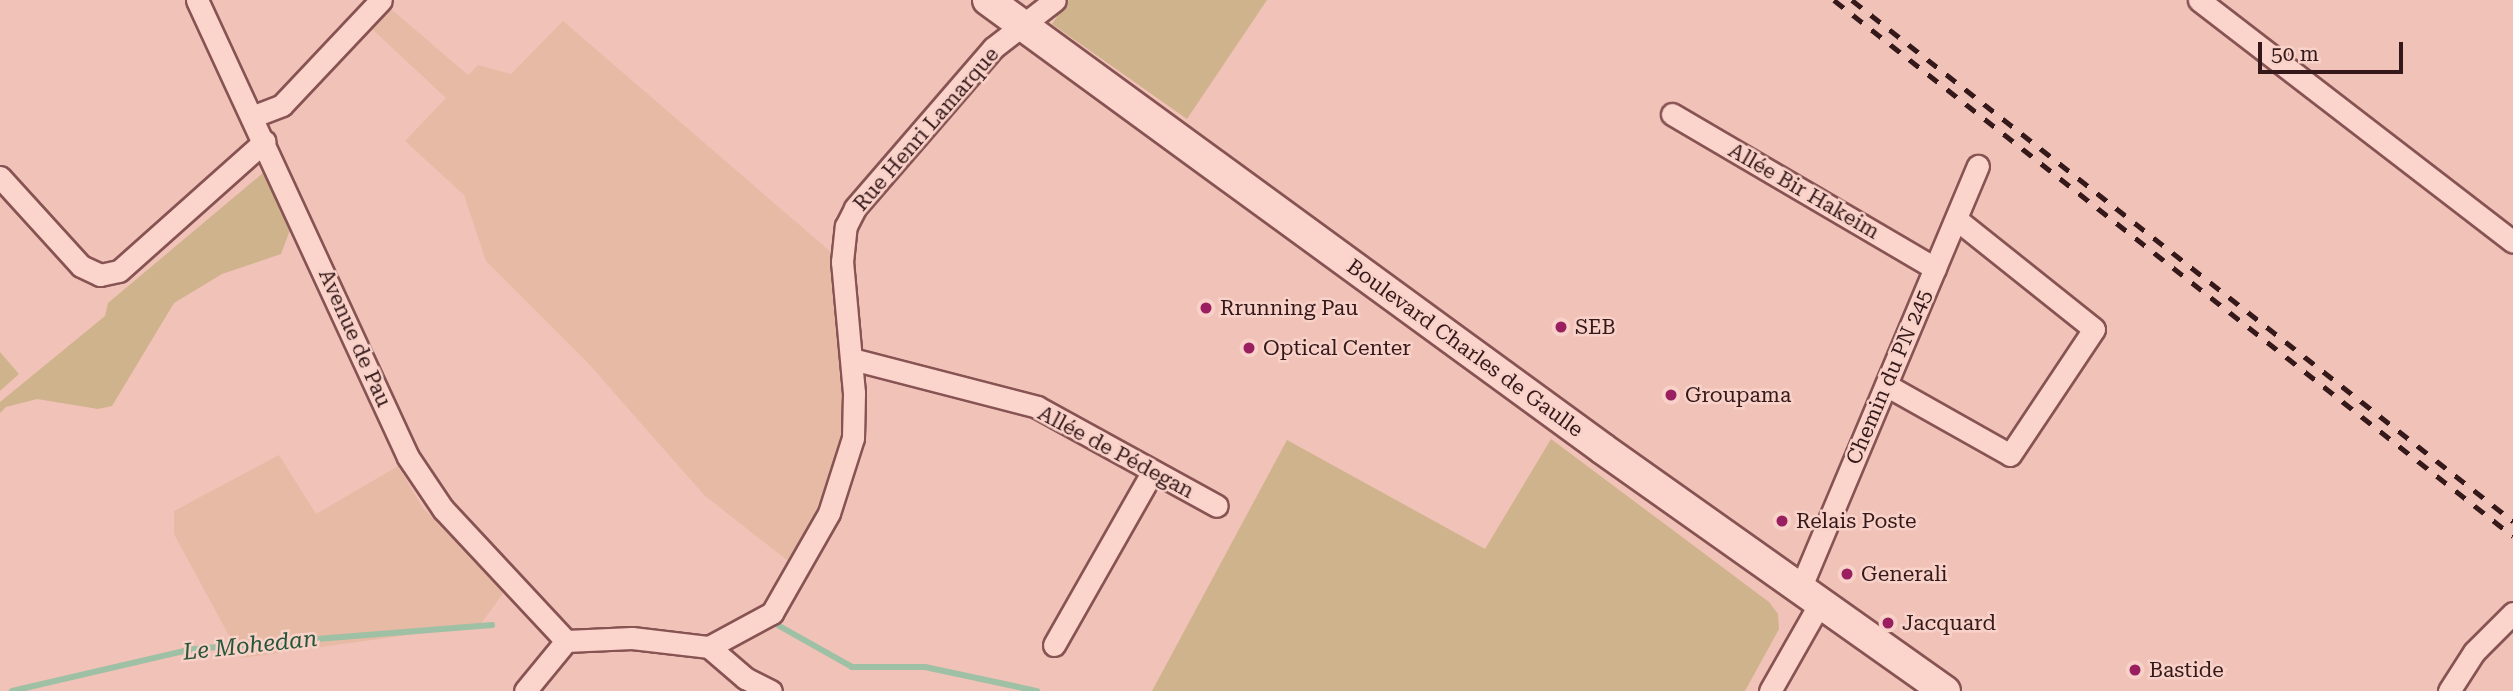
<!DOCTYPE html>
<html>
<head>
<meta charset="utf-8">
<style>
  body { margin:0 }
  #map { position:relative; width:2513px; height:691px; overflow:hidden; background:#f1c2b8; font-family:"Roboto Serif",serif }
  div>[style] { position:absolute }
  .farmland>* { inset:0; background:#e7baa5 }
  .green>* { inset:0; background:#cfb38c }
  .stream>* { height:6px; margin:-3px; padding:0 3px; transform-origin:3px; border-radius:3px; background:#9ec0a4 }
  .roads { filter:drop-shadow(2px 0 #875353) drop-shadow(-2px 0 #875353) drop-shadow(0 2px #875353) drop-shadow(0 -2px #875353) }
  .minor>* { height:21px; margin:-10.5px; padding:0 10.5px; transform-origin:10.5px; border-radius:10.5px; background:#fbd4cc }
  .secondary>* { height:30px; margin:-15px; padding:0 15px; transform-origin:15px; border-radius:15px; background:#fbd4cc }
  .rail>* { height:5px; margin-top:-2.5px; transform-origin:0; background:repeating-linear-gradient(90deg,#35191a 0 12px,transparent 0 24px) }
  .dots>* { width:19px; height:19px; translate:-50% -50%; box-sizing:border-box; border:4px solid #f8d1c8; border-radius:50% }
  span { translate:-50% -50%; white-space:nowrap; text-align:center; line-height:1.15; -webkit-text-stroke:5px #f8d1c8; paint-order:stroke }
  .street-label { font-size:21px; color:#35191a }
  .poi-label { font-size:21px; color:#35191a }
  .left { translate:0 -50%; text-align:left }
  .water-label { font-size:23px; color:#27563a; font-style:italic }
  .scale { position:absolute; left:2258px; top:42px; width:145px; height:32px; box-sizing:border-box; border:4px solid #35191a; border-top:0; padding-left:9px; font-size:21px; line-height:24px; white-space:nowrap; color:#35191a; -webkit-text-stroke:5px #f8d1c8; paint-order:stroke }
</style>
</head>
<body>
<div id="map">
  <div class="farmland">
    <i style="clip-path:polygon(391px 9px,468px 75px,478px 65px,511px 74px,563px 21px,832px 253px,844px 360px,845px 440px,793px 565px,704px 495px,588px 363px,486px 261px,464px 195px,405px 141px,446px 98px,372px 29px)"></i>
    <i style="clip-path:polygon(279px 455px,316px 514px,398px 466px,423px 508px,504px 592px,480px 625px,241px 658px,174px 534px,174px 511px)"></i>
  </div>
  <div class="green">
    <i style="clip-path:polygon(1069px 0,1267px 0,1187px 119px,1052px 24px)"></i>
    <i style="clip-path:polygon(263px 173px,290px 230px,281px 254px,222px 274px,174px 303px,112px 406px,98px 409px,37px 399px,6px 407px,0 413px,0 402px,105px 316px,108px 303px)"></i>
    <i style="clip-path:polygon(0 352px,19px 374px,0 391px)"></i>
    <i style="clip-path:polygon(1551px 439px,1769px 602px,1778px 614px,1779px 629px,1745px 691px,1152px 691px,1287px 440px,1485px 549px)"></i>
  </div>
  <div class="stream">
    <i style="left:774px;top:623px;width:90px;rotate:29.4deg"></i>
    <i style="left:852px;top:667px;width:73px"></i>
    <i style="left:925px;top:667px;width:115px;rotate:12.1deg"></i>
    <i style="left:12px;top:691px;width:186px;rotate:-13.1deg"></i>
    <i style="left:193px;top:649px;width:300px;rotate:-4.6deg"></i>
  </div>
  <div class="roads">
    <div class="minor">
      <i style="left:197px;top:0;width:503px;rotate:65.22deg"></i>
      <i style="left:408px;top:457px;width:63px;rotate:56.1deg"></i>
      <i style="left:443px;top:509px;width:180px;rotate:47deg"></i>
      <i style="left:2199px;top:0;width:396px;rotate:37.6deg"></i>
      <i style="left:1672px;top:114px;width:305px;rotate:30.4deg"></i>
      <i style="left:254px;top:116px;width:30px;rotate:-21deg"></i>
      <i style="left:282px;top:105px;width:144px;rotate:-46.7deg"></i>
      <i style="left:0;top:177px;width:120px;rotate:47.7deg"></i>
      <i style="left:81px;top:266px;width:21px;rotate:25deg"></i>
      <i style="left:100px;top:275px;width:19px;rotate:-12deg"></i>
      <i style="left:119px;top:271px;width:195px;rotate:-41.7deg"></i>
      <i style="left:852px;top:359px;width:191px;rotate:14.5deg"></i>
      <i style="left:1037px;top:407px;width:205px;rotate:28.8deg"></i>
      <i style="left:1886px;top:385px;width:142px;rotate:29.4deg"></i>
      <i style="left:2010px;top:455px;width:151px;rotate:-56.3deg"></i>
      <i style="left:2094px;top:329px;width:176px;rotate:-141.4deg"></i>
      <i style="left:1800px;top:589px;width:459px;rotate:-67.2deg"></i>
      <i style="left:566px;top:641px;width:66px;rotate:-2.6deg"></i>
      <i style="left:632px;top:638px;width:78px;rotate:6.7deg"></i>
      <i style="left:709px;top:647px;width:48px;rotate:40.7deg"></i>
      <i style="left:745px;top:678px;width:29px;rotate:27deg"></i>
      <i style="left:1054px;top:645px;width:200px;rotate:-60.4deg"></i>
      <i style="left:709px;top:647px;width:72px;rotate:-28.4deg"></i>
      <i style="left:772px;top:613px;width:115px;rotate:-60.3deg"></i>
      <i style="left:829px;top:513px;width:79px;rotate:-72.3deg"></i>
      <i style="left:853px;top:438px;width:45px;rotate:-88.7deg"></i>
      <i style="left:854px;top:393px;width:132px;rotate:-95.2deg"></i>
      <i style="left:842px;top:262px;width:36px;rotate:-84deg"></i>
      <i style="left:846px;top:226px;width:20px;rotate:-63deg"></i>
      <i style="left:855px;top:208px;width:211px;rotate:-49.2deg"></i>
      <i style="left:993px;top:48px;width:78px;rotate:-37.7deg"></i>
      <i style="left:525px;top:691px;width:65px;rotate:-50.6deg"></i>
      <i style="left:1770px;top:691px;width:101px;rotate:-60.4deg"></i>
      <i style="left:2449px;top:691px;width:46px;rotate:-57.3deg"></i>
      <i style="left:2474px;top:652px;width:55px;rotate:-45deg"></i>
    </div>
    <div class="secondary">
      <i style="left:988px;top:0;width:761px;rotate:36.13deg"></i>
      <i style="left:1603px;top:449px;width:419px;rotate:35.3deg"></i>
    </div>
  </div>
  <div class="rail">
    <i style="left:1834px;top:0;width:865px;rotate:38.29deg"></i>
    <i style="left:1852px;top:0;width:842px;rotate:38.25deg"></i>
  </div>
  <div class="dots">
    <i style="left:1206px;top:308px;background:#9a1f61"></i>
    <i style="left:1561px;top:327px;background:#9a1f61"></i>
    <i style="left:1249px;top:348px;background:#9a1f61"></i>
    <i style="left:1671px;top:395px;background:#9a1f61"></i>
    <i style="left:1782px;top:521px;background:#9a1f61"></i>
    <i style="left:1847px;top:574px;background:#9a1f61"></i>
    <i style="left:1888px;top:623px;background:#9a1f61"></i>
    <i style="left:2135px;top:670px;background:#9a1f61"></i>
  </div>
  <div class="street-label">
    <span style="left:926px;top:129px;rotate:-49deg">Rue Henri Lamarque</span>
    <span style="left:1804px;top:191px;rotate:30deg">Allée Bir Hakeim</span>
    <span style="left:355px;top:338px;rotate:66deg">Avenue de Pau</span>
    <span style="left:1465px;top:348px;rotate:36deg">Boulevard Charles de Gaulle</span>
    <span style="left:1889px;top:377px;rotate:-67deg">Chemin du PN 245</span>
    <span style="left:1116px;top:452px;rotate:28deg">Allée de Pédegan</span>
  </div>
  <div class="poi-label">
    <span class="left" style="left:1220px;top:308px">Rrunning Pau</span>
    <span class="left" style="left:1575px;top:327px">SEB</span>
    <span class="left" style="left:1263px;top:348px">Optical Center</span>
    <span class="left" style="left:1685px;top:395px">Groupama</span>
    <span class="left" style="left:1796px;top:521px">Relais Poste</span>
    <span class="left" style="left:1861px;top:574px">Generali</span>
    <span class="left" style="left:1902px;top:623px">Jacquard</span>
    <span class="left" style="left:2149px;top:670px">Bastide</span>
  </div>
  <div class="water-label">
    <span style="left:250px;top:646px;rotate:-6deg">Le Mohedan</span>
  </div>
  <div class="scale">50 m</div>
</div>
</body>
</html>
